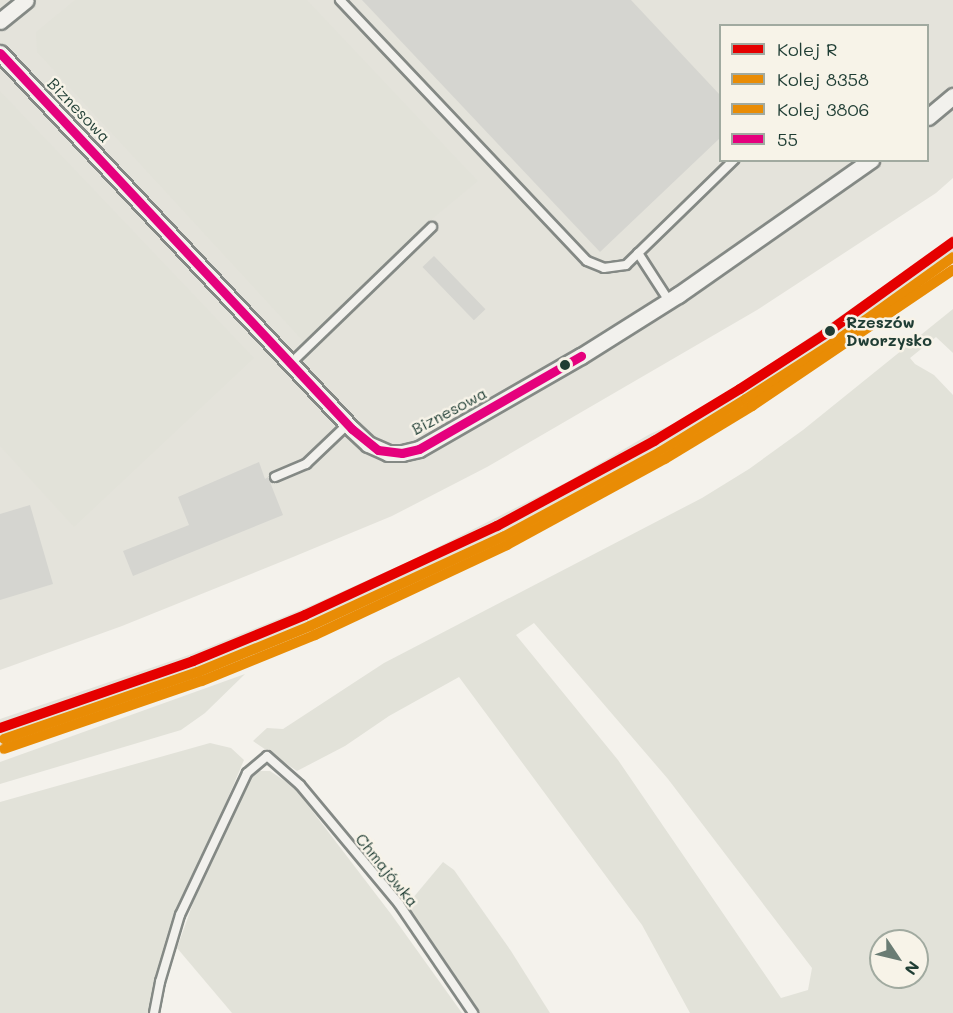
<!DOCTYPE html>
<html>
<head>
<meta charset="utf-8">
<style>
  body { margin:0 }
  #map { position:relative; width:953px; height:1013px; overflow:hidden; background:#f4f2ec; font-family:Mali,sans-serif }
  div>[style] { position:absolute }
  .built>* { inset:0; background:#e4e3db }
  .green>* { inset:0; background:#e2e2d9 }
  .building>* { inset:0; background:#d5d5d0; transform-origin:0 0 }
  .roads { filter:drop-shadow(2px 0 #848985) drop-shadow(-2px 0 #848985) drop-shadow(0 2px #848985) drop-shadow(0 -2px #848985) }
  .service>* { height:8px; margin:-4px; padding:0 4px; transform-origin:4px; border-radius:4px; background:#f2f1ed }
  .minor>* { height:15px; margin:-7.5px; padding:0 7.5px; transform-origin:7.5px; border-radius:7.5px; background:#f2f1ed }
  .bus-1>* { height:9px; margin:-4.5px; padding:0 4.5px; transform-origin:4.5px; border-radius:4.5px; background:#e5007d }
  .rail-1>* { height:10px; margin:-5px; padding:0 5px; transform-origin:5px; border-radius:5px; background:#e50000 }
  .rail-2>* { height:10px; margin:-5px; padding:0 5px; transform-origin:5px; border-radius:5px; background:#e98c05 }
  .rail-3>* { height:10px; margin:-5px; padding:0 5px; transform-origin:5px; border-radius:5px; background:#e98c05 }
  .dots>* { width:16px; height:16px; translate:-50% -50%; box-sizing:border-box; border:3px solid #f7f3e8; border-radius:50% }
  span { translate:-50% -50%; white-space:nowrap; text-align:center; line-height:1.15; -webkit-text-stroke:5px #f7f3e8; paint-order:stroke }
  .street-label { font-size:16px; color:#1f3d34 }
  .stop-label { font-size:16px; color:#1f3d34; font-weight:700 }
  .left { translate:0 -50%; text-align:left }
  .legend { position:absolute; left:719px; top:24px; width:210px; height:138px; box-sizing:border-box; background:#f7f3e8; border:2px solid #a1aaa0; margin:0; padding:8px 10px; list-style:none; font-size:18px; color:#1f3d34 }
  .legend li { display:flex; align-items:center; gap:12px; height:30px }
  .legend b { width:30px; border:2px solid #a1aaa0 }
  .north { position:absolute; left:869px; top:929px; width:60px; height:60px; box-sizing:border-box; background:#f7f3e8; border:2px solid #a1aaa0; border-radius:50%; rotate:125deg; font-size:16px; font-weight:700; line-height:24px; text-align:center; color:#1f3d34 }
  .north::after { content:''; display:block; margin:auto; width:21px; height:27px; background:#6a7c74; clip-path:polygon(50% 0,100% 100%,50% 72%,0 100%) }
</style>
</head>
<body>
<div id="map">
  <div class="built">
    <i style="clip-path:polygon(evenodd,0 0,953px 0,953px 178px,936px 193px,757px 310px,487px 467px,392px 516px,293px 557px,122px 626px,0 670px,0 0,720px 26px,928px 26px,928px 160px,720px 160px,720px 26px)"></i>
    <i style="clip-path:polygon(953px 238px,953px 259px,905px 294px,777px 381px,687px 436px,688px 438px,665px 454px,585px 498px,423px 582px,313px 631px,200px 678px,79px 722px,0 746px,0 719px,189px 655px,303px 609px,410px 561px,569px 481px,650px 434px,678px 422px,767px 367px)"></i>
  </div>
  <div class="green">
    <i style="clip-path:polygon(75px 0,307px 0,478px 181px,432px 219px,304px 342px,37px 52px,36px 32px)"></i>
    <i style="clip-path:polygon(0 91px,254px 358px,74px 527px,0 446px)"></i>
    <i style="clip-path:polygon(evenodd,953px 309px,953px 353px,936px 337px,910px 358px,915px 364px,934px 375px,953px 395px,953px 1013px,690px 1013px,642px 925px,459px 677px,389px 716px,345px 746px,297px 771px,253px 741px,267px 728px,283px 729px,384px 663px,702px 498px,749px 469px,803px 430px,953px 309px,534px 623px,668px 779px,812px 968px,808px 990px,781px 998px,618px 760px,516px 635px,534px 623px,953px 309px,881px 941px,917px 941px,917px 977px,881px 977px,881px 941px)"></i>
    <i style="clip-path:polygon(245px 674px,205px 713px,181px 730px,0 784px,0 762px)"></i>
    <i style="clip-path:polygon(210px 743px,231px 748px,244px 760px,174px 925px,150px 1013px,0 1013px,0 802px)"></i>
    <i style="clip-path:polygon(256px 771px,270px 771px,294px 787px,391px 914px,462px 1013px,232px 1013px,177px 948px,193px 903px,247px 784px)"></i>
    <i style="clip-path:polygon(443px 862px,454px 870px,511px 951px,550px 1013px,477px 1013px,407px 905px)"></i>
  </div>
  <div class="building">
    <i style="clip-path:polygon(362px 0,631px 0,720px 95px,720px 138px,600px 252px)"></i>
    <i style="left:434px;top:256px;width:74px;height:16px;rotate:46deg"></i>
    <i style="clip-path:polygon(259px 462px,265px 479px,268px 477px,283px 515px,133px 576px,123px 551px,189px 525px,178px 497px)"></i>
    <i style="clip-path:polygon(30px 505px,53px 584px,0 600px,0 514px)"></i>
  </div>
  <div class="roads">
    <div class="service">
      <i style="left:340px;top:0;width:359px;rotate:46.6deg"></i>
      <i style="left:587px;top:261px;width:18px;rotate:22deg"></i>
      <i style="left:604px;top:268px;width:22px;rotate:-8deg"></i>
      <i style="left:626px;top:265px;width:151px;rotate:-44.2deg"></i>
      <i style="left:638px;top:253px;width:57px;rotate:57.1deg"></i>
      <i style="left:291px;top:363px;width:196px;rotate:-44deg"></i>
      <i style="left:275px;top:477px;width:34px;rotate:-23deg"></i>
      <i style="left:306px;top:464px;width:58px;rotate:-43.6deg"></i>
      <i style="left:154px;top:1013px;width:32px;rotate:-79deg"></i>
      <i style="left:160px;top:982px;width:70px;rotate:-73.4deg"></i>
      <i style="left:180px;top:915px;width:157px;rotate:-64.7deg"></i>
      <i style="left:247px;top:773px;width:26px;rotate:-40deg"></i>
      <i style="left:267px;top:756px;width:44px;rotate:41.3deg"></i>
      <i style="left:300px;top:785px;width:155px;rotate:50.2deg"></i>
      <i style="left:399px;top:904px;width:132px;rotate:55.8deg"></i>
    </div>
    <div class="minor">
      <i style="left:0;top:21px;width:33px;rotate:-39deg"></i>
      <i style="left:0;top:53px;width:515px;rotate:46.89deg"></i>
      <i style="left:352px;top:429px;width:22px;rotate:43deg"></i>
      <i style="left:368px;top:444px;width:22px;rotate:24deg"></i>
      <i style="left:388px;top:453px;width:14px"></i>
      <i style="left:402px;top:453px;width:17px;rotate:-13deg"></i>
      <i style="left:419px;top:449px;width:187px;rotate:-29.9deg"></i>
      <i style="left:581px;top:356px;width:115px;rotate:-32.2deg"></i>
      <i style="left:678px;top:295px;width:236px;rotate:-35deg"></i>
      <i style="left:928px;top:117px;width:33px;rotate:-40deg"></i>
    </div>
  </div>
  <div class="bus-1">
    <i style="left:0;top:53px;width:515px;rotate:46.89deg"></i>
    <i style="left:352px;top:429px;width:33px;rotate:39deg"></i>
    <i style="left:378px;top:450px;width:24px;rotate:7deg"></i>
    <i style="left:402px;top:453px;width:17px;rotate:-13deg"></i>
    <i style="left:419px;top:449px;width:187px;rotate:-29.9deg"></i>
  </div>
  <div class="rail-1">
    <i style="left:0;top:728px;width:204px;rotate:-19.1deg"></i>
    <i style="left:193px;top:661px;width:121px;rotate:-22.3deg"></i>
    <i style="left:305px;top:615px;width:212px;rotate:-24.9deg"></i>
    <i style="left:497px;top:526px;width:179px;rotate:-28.4deg"></i>
    <i style="left:654px;top:441px;width:100px;rotate:-31.2deg"></i>
    <i style="left:740px;top:389px;width:101px;rotate:-32.9deg"></i>
    <i style="left:825px;top:334px;width:158px;rotate:-35.7deg"></i>
  </div>
  <div class="rail-2">
    <i style="left:4px;top:739px;width:205px;rotate:-19.1deg"></i>
    <i style="left:198px;top:672px;width:121px;rotate:-22.3deg"></i>
    <i style="left:310px;top:626px;width:213px;rotate:-24.8deg"></i>
    <i style="left:503px;top:537px;width:179px;rotate:-28.4deg"></i>
    <i style="left:660px;top:452px;width:101px;rotate:-31.6deg"></i>
    <i style="left:746px;top:399px;width:102px;rotate:-32.6deg"></i>
    <i style="left:832px;top:344px;width:149px;rotate:-35.7deg"></i>
  </div>
  <div class="rail-3">
    <i style="left:4px;top:749px;width:209px;rotate:-19deg"></i>
    <i style="left:202px;top:681px;width:122px;rotate:-22.2deg"></i>
    <i style="left:315px;top:635px;width:212px;rotate:-25.1deg"></i>
    <i style="left:507px;top:545px;width:180px;rotate:-28.6deg"></i>
    <i style="left:665px;top:459px;width:102px;rotate:-31.3deg"></i>
    <i style="left:752px;top:406px;width:243px;rotate:-34.1deg"></i>
  </div>
  <div class="dots">
    <i style="left:830px;top:331px;background:#1f3d34"></i>
    <i style="left:565px;top:365px;background:#1f3d34"></i>
  </div>
  <div class="street-label">
    <span style="left:79px;top:110px;rotate:46deg">Biznesowa</span>
    <span style="left:449px;top:411px;rotate:-28deg">Biznesowa</span>
    <span style="left:387px;top:870px;rotate:51deg">Chmajówka</span>
  </div>
  <div class="stop-label">
    <span class="left" style="left:846px;top:331px">Rzeszów<br>Dworzysko</span>
  </div>
  <ul class="legend">
  <li><b style="height:8px;background:#e50000"></b>Kolej R</li>
  <li><b style="height:8px;background:#e98c05"></b>Kolej 8358</li>
  <li><b style="height:8px;background:#e98c05"></b>Kolej 3806</li>
  <li><b style="height:8px;background:#e5007d"></b>55</li>
  </ul>
  <div class="north">N</div>
</div>
</body>
</html>
